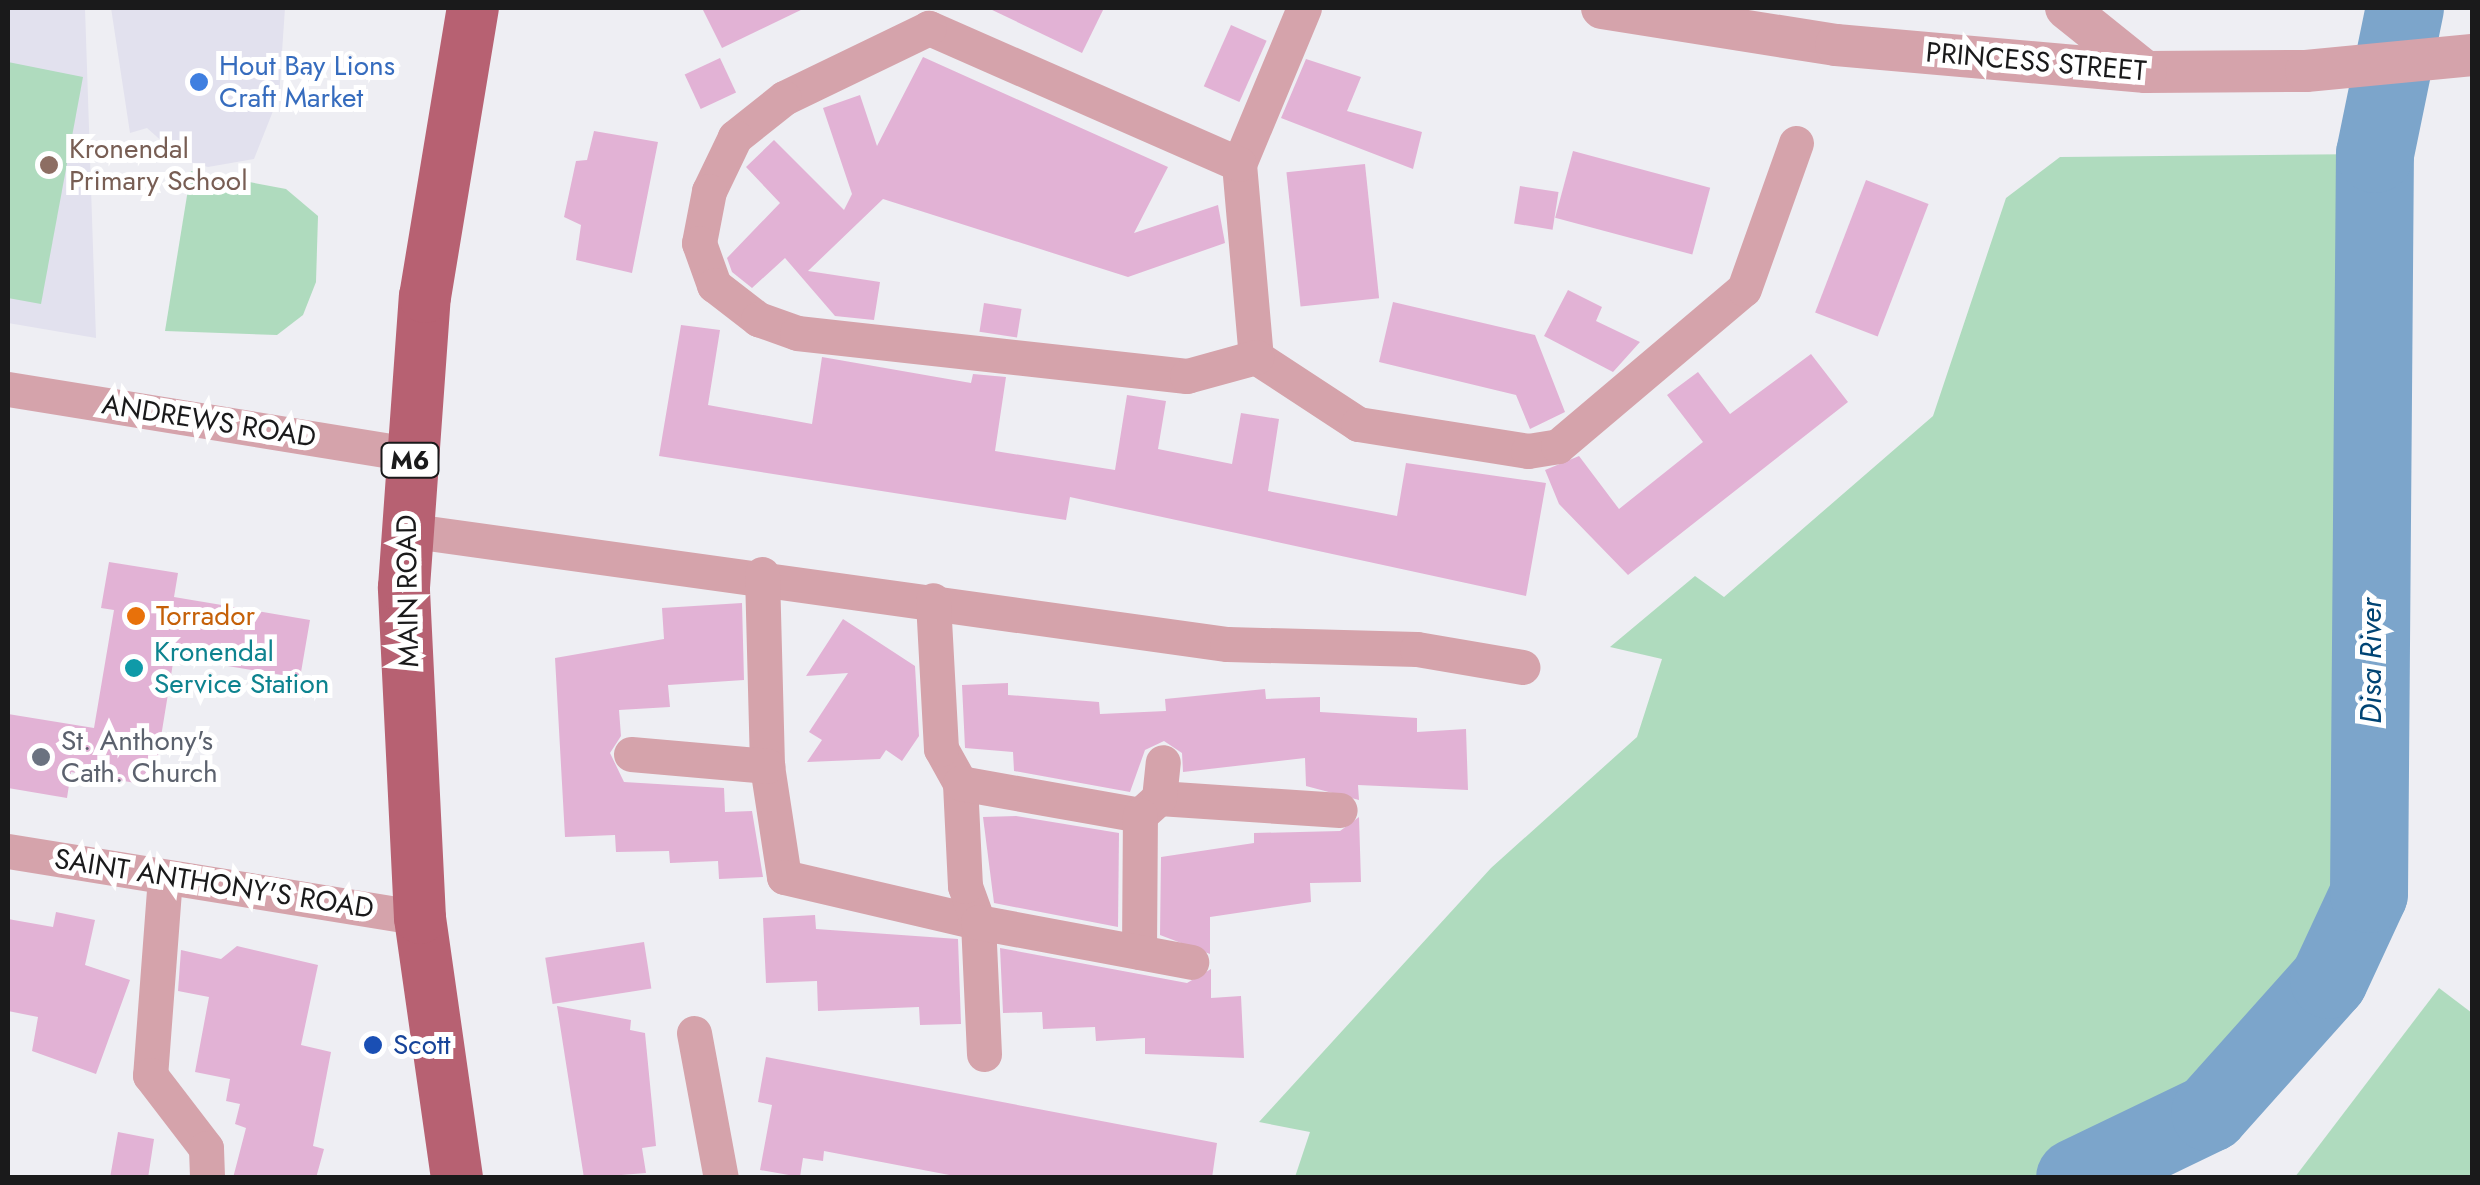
<!DOCTYPE html>
<html>
<head>
<meta charset="utf-8">
<style>
  body { margin:0 }
  #map { position:relative; width:2480px; height:1185px; overflow:hidden; background:#eeeef3; font-family:Jost,sans-serif }
  div>[style] { position:absolute }
  .built>* { inset:0; background:#e2e1ee }
  .green>* { inset:0; background:#afdbbe }
  .river>* { height:78px; margin:-39px; padding:0 39px; transform-origin:39px; border-radius:39px; background:#7ca5cb }
  .building>* { inset:0; background:#e2b2d5; transform-origin:0 0 }
  .minor>* { height:35px; margin:-17.5px; padding:0 17.5px; transform-origin:17.5px; border-radius:17.5px; background:#d5a3ab }
  .tertiary>* { height:42px; margin:-21px; padding:0 21px; transform-origin:21px; border-radius:21px; background:#d5a3ab }
  .primary>* { height:52px; margin:-26px; padding:0 26px; transform-origin:26px; border-radius:26px; background:#b76172 }
  .dots>* { width:28px; height:28px; translate:-50% -50%; box-sizing:border-box; border:5px solid #fff; border-radius:50% }
  span { translate:-50% -50%; white-space:nowrap; text-align:center; line-height:1.15; -webkit-text-stroke:10px #fff; paint-order:stroke }
  .shield-label span { padding:2px 8px; background:#fff; border:2px solid; border-radius:8px; -webkit-text-stroke-width:0 }
  .shield-label { font-size:25px; color:#1a1a1b; font-weight:700 }
  .street-label { font-size:28px; color:#1a1a1b }
  .shop-label { font-size:28px; color:#366cbe }
  .left { translate:0 -50%; text-align:left }
  .education-label { font-size:28px; color:#785e54 }
  .food-label { font-size:28px; color:#c56008 }
  .culture-label { font-size:28px; color:#0d838f }
  .worship-label { font-size:28px; color:#5b616d }
  .transit-label { font-size:28px; color:#164399 }
  .water-label { font-size:30px; color:#004474; font-style:italic }
  .frame { position:absolute; inset:0; border:10px solid #1a1a1b; pointer-events:none }
</style>
</head>
<body>
<div id="map">
  <div class="built">
    <i style="clip-path:polygon(8px 8px,85px 8px,96px 338px,8px 323px)"></i>
    <i style="clip-path:polygon(111px 8px,285px 8px,279px 96px,254px 159px,208px 167px,183px 160px,147px 128px,130px 133px)"></i>
  </div>
  <div class="green">
    <i style="clip-path:polygon(8px 62px,83px 77px,41px 304px,8px 298px)"></i>
    <i style="clip-path:polygon(2375px 154px,2369px 894px,2329px 980px,2210px 1113px,2075px 1177px,1295px 1177px,1310px 1132px,1259px 1122px,1491px 868px,1637px 737px,1662px 659px,1610px 647px,1695px 576px,1724px 597px,1933px 416px,2006px 198px,2060px 157px)"></i>
    <i style="clip-path:polygon(191px 171px,286px 189px,318px 216px,316px 282px,303px 315px,277px 335px,165px 331px)"></i>
    <i style="clip-path:polygon(2439px 988px,2472px 1013px,2472px 1177px,2295px 1177px)"></i>
  </div>
  <div class="river">
    <i style="left:2075px;top:1178px;width:150px;rotate:-25.7deg"></i>
    <i style="left:2210px;top:1113px;width:178px;rotate:-48.2deg"></i>
    <i style="left:2329px;top:980px;width:95px;rotate:-65.1deg"></i>
    <i style="left:2369px;top:894px;width:740px;rotate:-89.54deg"></i>
    <i style="left:2375px;top:154px;width:149px;rotate:-78.4deg"></i>
  </div>
  <div class="building">
    <i style="clip-path:polygon(702px 8px,805px 8px,722px 48px)"></i>
    <i style="clip-path:polygon(988px 8px,1104px 8px,1082px 53px)"></i>
    <i style="left:1231px;top:25px;width:39px;height:67px;rotate:24deg"></i>
    <i style="clip-path:polygon(923px 57px,1168px 167px,1134px 233px,1218px 205px,1225px 243px,1128px 277px,883px 199px,808px 271px,880px 282px,874px 320px,835px 316px,785px 258px,752px 288px,732px 272px,727px 258px,780px 203px,746px 167px,774px 140px,844px 210px,852px 194px,823px 108px,860px 95px,877px 146px)"></i>
    <i style="left:720px;top:58px;width:38px;height:39px;rotate:65deg"></i>
    <i style="clip-path:polygon(1306px 59px,1361px 77px,1347px 111px,1422px 132px,1413px 169px,1281px 118px)"></i>
    <i style="clip-path:polygon(594px 131px,658px 142px,632px 273px,576px 260px,581px 225px,564px 217px,576px 161px,587px 160px)"></i>
    <i style="left:1573px;top:151px;width:142px;height:69px;rotate:15deg"></i>
    <i style="left:1365px;top:164px;width:135px;height:79px;rotate:84deg"></i>
    <i style="left:1866px;top:180px;width:67px;height:142px;rotate:21deg"></i>
    <i style="left:1520px;top:186px;width:39px;height:38px;rotate:9deg"></i>
    <i style="clip-path:polygon(1568px 290px,1602px 307px,1596px 321px,1640px 342px,1613px 372px,1544px 336px)"></i>
    <i style="clip-path:polygon(1393px 302px,1535px 335px,1565px 412px,1530px 429px,1516px 395px,1379px 362px)"></i>
    <i style="left:984px;top:303px;width:38px;height:29px;rotate:9deg"></i>
    <i style="clip-path:polygon(681px 325px,720px 330px,708px 405px,812px 424px,822px 357px,971px 383px,973px 374px,1006px 377px,995px 451px,1115px 470px,1127px 395px,1166px 401px,1158px 449px,1232px 464px,1241px 413px,1279px 419px,1268px 491px,1397px 516px,1406px 463px,1546px 483px,1526px 596px,1070px 497px,1066px 520px,659px 456px)"></i>
    <i style="clip-path:polygon(1811px 354px,1848px 402px,1628px 575px,1559px 504px,1545px 470px,1579px 456px,1619px 509px,1703px 442px,1667px 395px,1698px 372px,1730px 414px)"></i>
    <i style="clip-path:polygon(109px 562px,178px 573px,174px 597px,310px 620px,300px 678px,174px 657px,153px 786px,71px 772px,67px 798px,8px 788px,8px 714px,94px 728px,114px 610px,101px 608px)"></i>
    <i style="clip-path:polygon(742px 603px,744px 680px,668px 685px,670px 707px,619px 710px,621px 736px,610px 753px,624px 782px,724px 788px,725px 812px,752px 811px,763px 877px,719px 879px,718px 861px,670px 863px,669px 851px,616px 852px,615px 835px,565px 837px,555px 658px,664px 639px,662px 608px)"></i>
    <i style="clip-path:polygon(843px 619px,915px 666px,919px 736px,902px 761px,886px 750px,880px 759px,807px 762px,822px 740px,809px 732px,848px 673px,806px 676px)"></i>
    <i style="clip-path:polygon(1008px 683px,1008px 695px,1099px 702px,1100px 714px,1166px 711px,1165px 699px,1265px 689px,1266px 699px,1320px 697px,1320px 712px,1417px 718px,1417px 732px,1466px 729px,1468px 790px,1358px 785px,1359px 800px,1306px 786px,1305px 758px,1183px 772px,1182px 753px,1164px 741px,1145px 750px,1130px 792px,1014px 771px,1013px 752px,965px 748px,962px 685px)"></i>
    <i style="clip-path:polygon(1016px 816px,1119px 833px,1118px 927px,994px 903px,983px 817px)"></i>
    <i style="clip-path:polygon(1359px 817px,1361px 882px,1310px 883px,1311px 902px,1210px 917px,1210px 954px,1160px 935px,1161px 857px,1254px 843px,1254px 833px,1340px 831px)"></i>
    <i style="clip-path:polygon(56px 912px,95px 920px,85px 965px,130px 980px,96px 1074px,32px 1051px,38px 1017px,8px 1011px,8px 919px,53px 927px)"></i>
    <i style="clip-path:polygon(815px 915px,816px 929px,958px 939px,961px 1024px,920px 1025px,919px 1007px,818px 1011px,817px 981px,766px 983px,763px 918px)"></i>
    <i style="left:644px;top:942px;width:47px;height:100px;rotate:81deg"></i>
    <i style="clip-path:polygon(237px 946px,318px 965px,301px 1045px,331px 1052px,313px 1146px,324px 1149px,316px 1178px,233px 1178px,246px 1128px,235px 1124px,240px 1104px,226px 1101px,230px 1079px,195px 1072px,209px 997px,178px 991px,181px 950px,221px 959px)"></i>
    <i style="clip-path:polygon(1000px 948px,1187px 983px,1211px 969px,1211px 998px,1241px 996px,1244px 1058px,1145px 1054px,1145px 1038px,1096px 1041px,1095px 1027px,1043px 1029px,1042px 1012px,1003px 1013px)"></i>
    <i style="clip-path:polygon(557px 1006px,631px 1020px,630px 1030px,645px 1033px,656px 1146px,642px 1148px,646px 1173px,584px 1178px)"></i>
    <i style="clip-path:polygon(766px 1057px,1217px 1143px,1212px 1178px,965px 1178px,824px 1151px,823px 1161px,803px 1158px,800px 1177px,760px 1170px,772px 1105px,758px 1102px)"></i>
    <i style="clip-path:polygon(118px 1132px,154px 1139px,148px 1178px,110px 1178px)"></i>
  </div>
  <div class="minor">
    <i style="left:1304px;top:8px;width:169px;rotate:112.6deg"></i>
    <i style="left:1239px;top:164px;width:194px;rotate:85deg"></i>
    <i style="left:1256px;top:357px;width:122px;rotate:33.3deg"></i>
    <i style="left:1358px;top:424px;width:172px;rotate:9deg"></i>
    <i style="left:1528px;top:451px;width:30px;rotate:-9deg"></i>
    <i style="left:1558px;top:446px;width:243px;rotate:-40.2deg"></i>
    <i style="left:1744px;top:289px;width:155px;rotate:-70.4deg"></i>
    <i style="left:1239px;top:164px;width:339px;rotate:-156.3deg"></i>
    <i style="left:929px;top:28px;width:161px;rotate:154.2deg"></i>
    <i style="left:784px;top:98px;width:63px;rotate:141.5deg"></i>
    <i style="left:735px;top:137px;width:60px;rotate:115.7deg"></i>
    <i style="left:709px;top:191px;width:53px;rotate:100.9deg"></i>
    <i style="left:699px;top:243px;width:45px;rotate:70.3deg"></i>
    <i style="left:714px;top:285px;width:56px;rotate:37.7deg"></i>
    <i style="left:758px;top:319px;width:41px;rotate:19.7deg"></i>
    <i style="left:797px;top:333px;width:392px;rotate:6.3deg"></i>
    <i style="left:1187px;top:376px;width:72px;rotate:-15.4deg"></i>
    <i style="left:8px;top:389px;width:408px;rotate:9.2deg"></i>
    <i style="left:406px;top:530px;width:829px;rotate:7.91deg"></i>
    <i style="left:1227px;top:644px;width:190px;rotate:1.5deg"></i>
    <i style="left:1417px;top:649px;width:107px;rotate:9.7deg"></i>
    <i style="left:762px;top:574px;width:192px;rotate:88.5deg"></i>
    <i style="left:767px;top:766px;width:112px;rotate:81.3deg"></i>
    <i style="left:784px;top:877px;width:199px;rotate:13.1deg"></i>
    <i style="left:978px;top:922px;width:38px;rotate:-110deg"></i>
    <i style="left:965px;top:886px;width:103px;rotate:-92.8deg"></i>
    <i style="left:960px;top:783px;width:39px;rotate:-119deg"></i>
    <i style="left:941px;top:749px;width:149px;rotate:-93.1deg"></i>
    <i style="left:631px;top:754px;width:137px;rotate:5deg"></i>
    <i style="left:960px;top:783px;width:183px;rotate:10.1deg"></i>
    <i style="left:1140px;top:815px;width:25px;rotate:-42deg"></i>
    <i style="left:1159px;top:798px;width:181px;rotate:3.8deg"></i>
    <i style="left:1159px;top:798px;width:36px;rotate:-84deg"></i>
    <i style="left:8px;top:851px;width:417px;rotate:9.2deg"></i>
    <i style="left:165px;top:877px;width:199px;rotate:94.3deg"></i>
    <i style="left:150px;top:1075px;width:92px;rotate:52.5deg"></i>
    <i style="left:206px;top:1148px;width:30px;rotate:88deg"></i>
    <i style="left:1139px;top:952px;width:137px;rotate:-89.6deg"></i>
    <i style="left:694px;top:1033px;width:147px;rotate:79.5deg"></i>
    <i style="left:984px;top:1054px;width:132px;rotate:-92.6deg"></i>
    <i style="left:978px;top:922px;width:217px;rotate:10.6deg"></i>
  </div>
  <div class="tertiary">
    <i style="left:1602px;top:8px;width:237px;rotate:9deg"></i>
    <i style="left:1836px;top:45px;width:311px;rotate:5deg"></i>
    <i style="left:2146px;top:72px;width:160px;rotate:-0.4deg"></i>
    <i style="left:2306px;top:71px;width:167px;rotate:-5.5deg"></i>
    <i style="left:2066px;top:8px;width:102px;rotate:38.7deg"></i>
  </div>
  <div class="primary">
    <i style="left:457px;top:1178px;width:263px;rotate:-98.1deg"></i>
    <i style="left:420px;top:918px;width:331px;rotate:-92.8deg"></i>
    <i style="left:404px;top:587px;width:291px;rotate:-85.9deg"></i>
    <i style="left:425px;top:297px;width:293px;rotate:-80.6deg"></i>
  </div>
  <div class="dots">
    <i style="left:199px;top:82px;background:#3f7fe0"></i>
    <i style="left:49px;top:165px;background:#8d6e63"></i>
    <i style="left:136px;top:616px;background:#e8710a"></i>
    <i style="left:134px;top:668px;background:#0f9aa8"></i>
    <i style="left:41px;top:757px;background:#6b7280"></i>
    <i style="left:373px;top:1045px;background:#1a4fb4"></i>
  </div>
  <div class="shield-label">
    <span style="left:410px;top:460px">M6</span>
  </div>
  <div class="street-label">
    <span style="left:2036px;top:62px;rotate:5deg">PRINCESS STREET</span>
    <span style="left:209px;top:421px;rotate:9deg">ANDREWS ROAD</span>
    <span style="left:408px;top:591px;rotate:-91deg">MAIN ROAD</span>
    <span style="left:214px;top:884px;rotate:9deg">SAINT ANTHONY'S ROAD</span>
  </div>
  <div class="shop-label">
    <span class="left" style="left:219px;top:82px">Hout Bay Lions<br>Craft Market</span>
  </div>
  <div class="education-label">
    <span class="left" style="left:69px;top:165px">Kronendal<br>Primary School</span>
  </div>
  <div class="food-label">
    <span class="left" style="left:156px;top:616px">Torrador</span>
  </div>
  <div class="culture-label">
    <span class="left" style="left:154px;top:668px">Kronendal<br>Service Station</span>
  </div>
  <div class="worship-label">
    <span class="left" style="left:61px;top:757px">St. Anthony's<br>Cath. Church</span>
  </div>
  <div class="transit-label">
    <span class="left" style="left:393px;top:1045px">Scott</span>
  </div>
  <div class="water-label">
    <span style="left:2371px;top:661px;rotate:-90deg">Disa River</span>
  </div>
  <div class="frame"></div>
</div>
</body>
</html>
